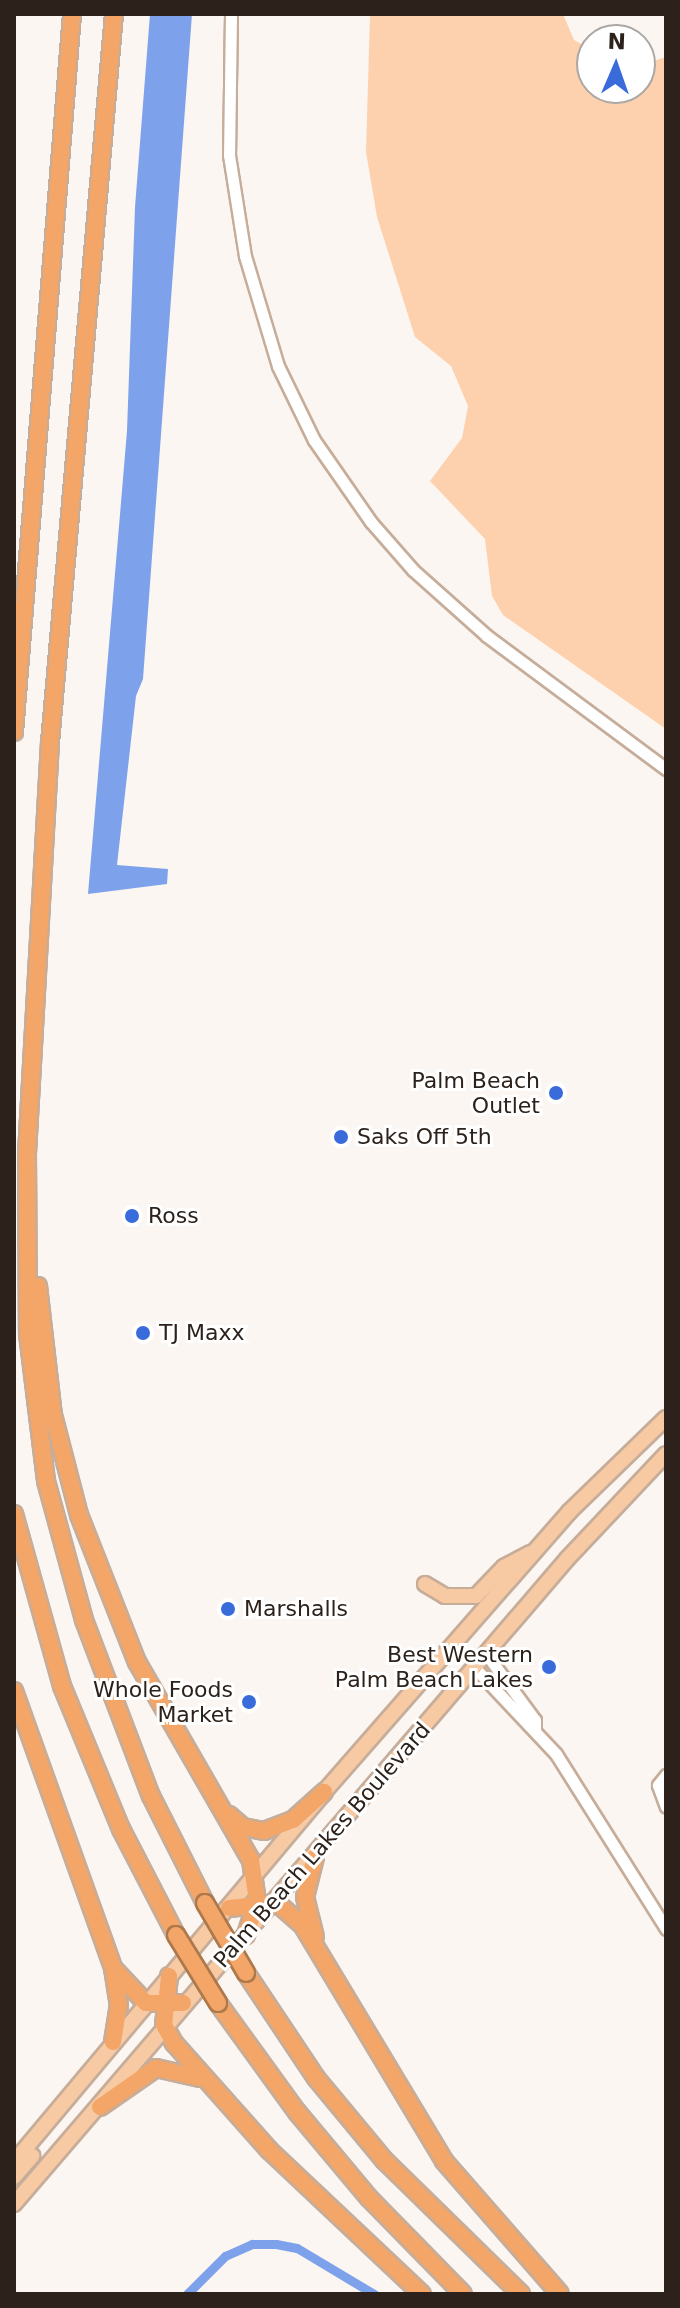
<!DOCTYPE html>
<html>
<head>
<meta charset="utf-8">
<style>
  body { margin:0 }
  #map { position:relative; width:680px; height:2308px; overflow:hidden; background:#fbf6f2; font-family:"DejaVu Sans",sans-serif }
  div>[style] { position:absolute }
  .green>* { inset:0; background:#fed1ae }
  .water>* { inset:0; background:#7da2eb }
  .canal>* { height:9px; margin:-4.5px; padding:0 4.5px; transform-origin:4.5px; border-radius:4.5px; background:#7da2eb }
  .roads { filter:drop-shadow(2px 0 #c6ad9a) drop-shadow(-2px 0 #c6ad9a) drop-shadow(0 2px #c6ad9a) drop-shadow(0 -2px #c6ad9a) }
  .minor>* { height:11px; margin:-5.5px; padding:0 5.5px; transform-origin:5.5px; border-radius:5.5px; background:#fff }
  .major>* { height:14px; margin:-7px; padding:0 7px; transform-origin:7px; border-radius:7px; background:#f8caa4 }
  .highway>* { height:16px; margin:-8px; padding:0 8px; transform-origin:8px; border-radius:8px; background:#f3a667 }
  .bridges { filter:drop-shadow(2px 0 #ad784c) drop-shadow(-2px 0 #ad784c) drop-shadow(0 2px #ad784c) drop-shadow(0 -2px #ad784c) }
  .highway-bridge>* { height:16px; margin:-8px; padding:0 8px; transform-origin:8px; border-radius:8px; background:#f3a667 }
  .dots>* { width:22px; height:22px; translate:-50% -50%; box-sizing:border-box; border:4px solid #fff; border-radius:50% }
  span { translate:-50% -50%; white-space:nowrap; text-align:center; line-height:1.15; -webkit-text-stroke:6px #fff; paint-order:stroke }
  .poi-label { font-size:22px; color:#2c221b }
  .right { translate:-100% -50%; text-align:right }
  .left { translate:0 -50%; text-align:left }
  .street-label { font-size:22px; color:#2c221b }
  .frame { position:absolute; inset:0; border:16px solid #2c221b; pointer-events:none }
  .north { position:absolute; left:576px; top:24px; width:80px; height:80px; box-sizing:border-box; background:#fff; border:2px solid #aba7a4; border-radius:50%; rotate:2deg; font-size:22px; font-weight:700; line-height:32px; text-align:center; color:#2c221b }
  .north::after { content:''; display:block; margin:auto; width:28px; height:36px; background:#396bdb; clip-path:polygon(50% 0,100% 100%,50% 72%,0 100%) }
</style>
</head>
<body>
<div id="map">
  <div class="green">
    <i style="clip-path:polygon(370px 14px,563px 14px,574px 40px,592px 50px,592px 88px,640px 88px,640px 65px,666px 57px,666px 729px,503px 615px,492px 596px,485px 539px,430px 481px,462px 438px,468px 406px,451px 366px,415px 337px,377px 217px,366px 152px)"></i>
  </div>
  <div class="water">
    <i style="clip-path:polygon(150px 14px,192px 14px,143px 679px,136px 696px,117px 865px,168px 869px,167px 884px,88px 894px,127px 431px,135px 207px)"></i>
  </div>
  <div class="canal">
    <i style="left:187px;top:2294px;width:54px;rotate:-45deg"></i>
    <i style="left:225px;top:2256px;width:30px;rotate:-24deg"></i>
    <i style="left:252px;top:2244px;width:24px"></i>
    <i style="left:276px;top:2244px;width:21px;rotate:11deg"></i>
    <i style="left:297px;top:2248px;width:90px;rotate:30.9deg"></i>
  </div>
  <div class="roads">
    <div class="minor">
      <i style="left:231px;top:14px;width:141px;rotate:90.8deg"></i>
      <i style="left:229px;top:155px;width:102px;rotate:81deg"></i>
      <i style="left:245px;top:256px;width:115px;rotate:73.3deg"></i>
      <i style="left:278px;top:366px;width:82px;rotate:64.1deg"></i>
      <i style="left:314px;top:440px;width:100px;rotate:55.2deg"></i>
      <i style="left:371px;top:522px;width:64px;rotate:48.8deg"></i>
      <i style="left:413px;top:570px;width:99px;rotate:41.7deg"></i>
      <i style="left:487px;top:636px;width:223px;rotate:36.6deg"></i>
      <i style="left:487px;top:1655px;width:81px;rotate:53.6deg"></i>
      <i style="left:535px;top:1720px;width:8px;rotate:90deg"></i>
      <i style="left:475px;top:1668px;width:118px;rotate:46.7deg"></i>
      <i style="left:556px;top:1754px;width:207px;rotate:57.8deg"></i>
      <i style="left:666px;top:1775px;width:13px;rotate:129deg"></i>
      <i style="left:658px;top:1785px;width:23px;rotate:70deg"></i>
    </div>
    <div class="major">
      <i style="left:425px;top:1584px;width:23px;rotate:31deg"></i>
      <i style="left:445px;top:1596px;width:31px"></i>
      <i style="left:476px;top:1596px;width:40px;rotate:-46deg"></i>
      <i style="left:504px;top:1567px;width:30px;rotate:-28deg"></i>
      <i style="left:14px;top:2162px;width:483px;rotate:-50deg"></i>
      <i style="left:324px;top:1792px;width:372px;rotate:-48.8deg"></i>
      <i style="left:569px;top:1512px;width:135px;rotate:-44.1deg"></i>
      <i style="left:14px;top:2177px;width:28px;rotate:-49deg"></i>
      <i style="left:14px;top:2204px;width:850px;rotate:-49.39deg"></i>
      <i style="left:567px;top:1559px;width:144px;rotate:-46.7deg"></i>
    </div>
    <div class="highway">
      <i style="left:114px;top:14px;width:731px;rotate:95.02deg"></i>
      <i style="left:50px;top:742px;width:412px;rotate:93.2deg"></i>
      <i style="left:27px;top:1153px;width:181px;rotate:89.7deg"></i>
      <i style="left:28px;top:1334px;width:148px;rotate:83deg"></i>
      <i style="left:46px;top:1481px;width:144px;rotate:74.7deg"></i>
      <i style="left:84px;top:1620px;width:188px;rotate:69.2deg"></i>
      <i style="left:151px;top:1796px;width:120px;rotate:63.2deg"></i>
      <i style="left:14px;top:732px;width:720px;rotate:-85.38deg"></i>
      <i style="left:38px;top:1286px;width:130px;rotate:83.4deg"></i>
      <i style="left:53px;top:1415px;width:103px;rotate:75.4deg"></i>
      <i style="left:79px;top:1515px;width:158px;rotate:68.5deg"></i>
      <i style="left:137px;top:1662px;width:228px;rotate:60.1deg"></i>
      <i style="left:251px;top:1860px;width:41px;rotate:81.7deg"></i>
      <i style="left:257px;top:1901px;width:36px;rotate:108deg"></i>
      <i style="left:14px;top:1514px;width:179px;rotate:74.4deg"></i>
      <i style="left:62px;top:1686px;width:155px;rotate:67.6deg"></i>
      <i style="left:121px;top:1829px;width:119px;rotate:62.6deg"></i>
      <i style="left:14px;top:1691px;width:294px;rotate:70.3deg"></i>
      <i style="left:113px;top:1968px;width:48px;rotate:46.7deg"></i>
      <i style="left:146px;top:2003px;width:37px"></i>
      <i style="left:229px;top:1815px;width:18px;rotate:41deg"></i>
      <i style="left:243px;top:1827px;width:21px;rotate:11deg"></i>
      <i style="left:264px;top:1831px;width:31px;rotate:-21deg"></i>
      <i style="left:293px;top:1820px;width:42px;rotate:-42.1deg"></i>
      <i style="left:315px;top:1857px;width:41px;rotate:104deg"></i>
      <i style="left:305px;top:1897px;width:41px;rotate:76deg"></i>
      <i style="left:229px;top:1908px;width:48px;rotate:-5.9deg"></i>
      <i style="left:277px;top:1903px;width:35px;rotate:41deg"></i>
      <i style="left:303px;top:1926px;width:274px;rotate:59deg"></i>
      <i style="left:444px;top:2161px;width:176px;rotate:48.9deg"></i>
      <i style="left:246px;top:1973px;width:126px;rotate:56.3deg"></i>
      <i style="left:316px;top:2078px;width:107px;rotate:50.3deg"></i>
      <i style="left:384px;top:2160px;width:192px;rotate:44.4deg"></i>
      <i style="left:169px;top:1976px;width:49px;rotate:95.8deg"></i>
      <i style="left:164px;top:2025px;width:21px;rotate:61deg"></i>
      <i style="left:174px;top:2043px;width:143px;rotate:48.4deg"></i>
      <i style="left:269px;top:2150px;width:210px;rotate:43.3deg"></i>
      <i style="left:218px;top:2003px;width:135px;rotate:54.1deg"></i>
      <i style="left:297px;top:2112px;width:112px;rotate:50.1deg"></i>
      <i style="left:369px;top:2198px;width:134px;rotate:45.6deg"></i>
      <i style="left:113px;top:2042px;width:36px;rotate:-81deg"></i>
      <i style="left:119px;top:2006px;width:36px;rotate:-99deg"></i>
      <i style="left:100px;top:2107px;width:68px;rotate:-34.9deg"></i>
      <i style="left:156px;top:2068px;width:45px;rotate:12.8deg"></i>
    </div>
  </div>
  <div class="bridges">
    <div class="highway-bridge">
      <i style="left:205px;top:1903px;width:81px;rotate:59.6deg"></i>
      <i style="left:176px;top:1935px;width:80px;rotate:58.3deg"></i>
    </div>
  </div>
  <div class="dots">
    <i style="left:556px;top:1093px;background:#396bdb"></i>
    <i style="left:341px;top:1137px;background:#396bdb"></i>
    <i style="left:132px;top:1216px;background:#396bdb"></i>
    <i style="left:143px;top:1333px;background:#396bdb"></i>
    <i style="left:228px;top:1609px;background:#396bdb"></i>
    <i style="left:549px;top:1667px;background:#396bdb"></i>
    <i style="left:249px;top:1702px;background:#396bdb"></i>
  </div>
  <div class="poi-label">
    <span class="right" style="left:540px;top:1093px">Palm Beach<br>Outlet</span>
    <span class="left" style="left:357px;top:1137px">Saks Off 5th</span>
    <span class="left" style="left:148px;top:1216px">Ross</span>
    <span class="left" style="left:159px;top:1333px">TJ Maxx</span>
    <span class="left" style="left:244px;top:1609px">Marshalls</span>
    <span class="right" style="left:533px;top:1667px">Best Western<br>Palm Beach Lakes</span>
    <span class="right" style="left:233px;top:1702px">Whole Foods<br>Market</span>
  </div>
  <div class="street-label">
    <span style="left:322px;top:1845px;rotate:-49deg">Palm Beach Lakes Boulevard</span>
  </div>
  <div class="frame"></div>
  <div class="north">N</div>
</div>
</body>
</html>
